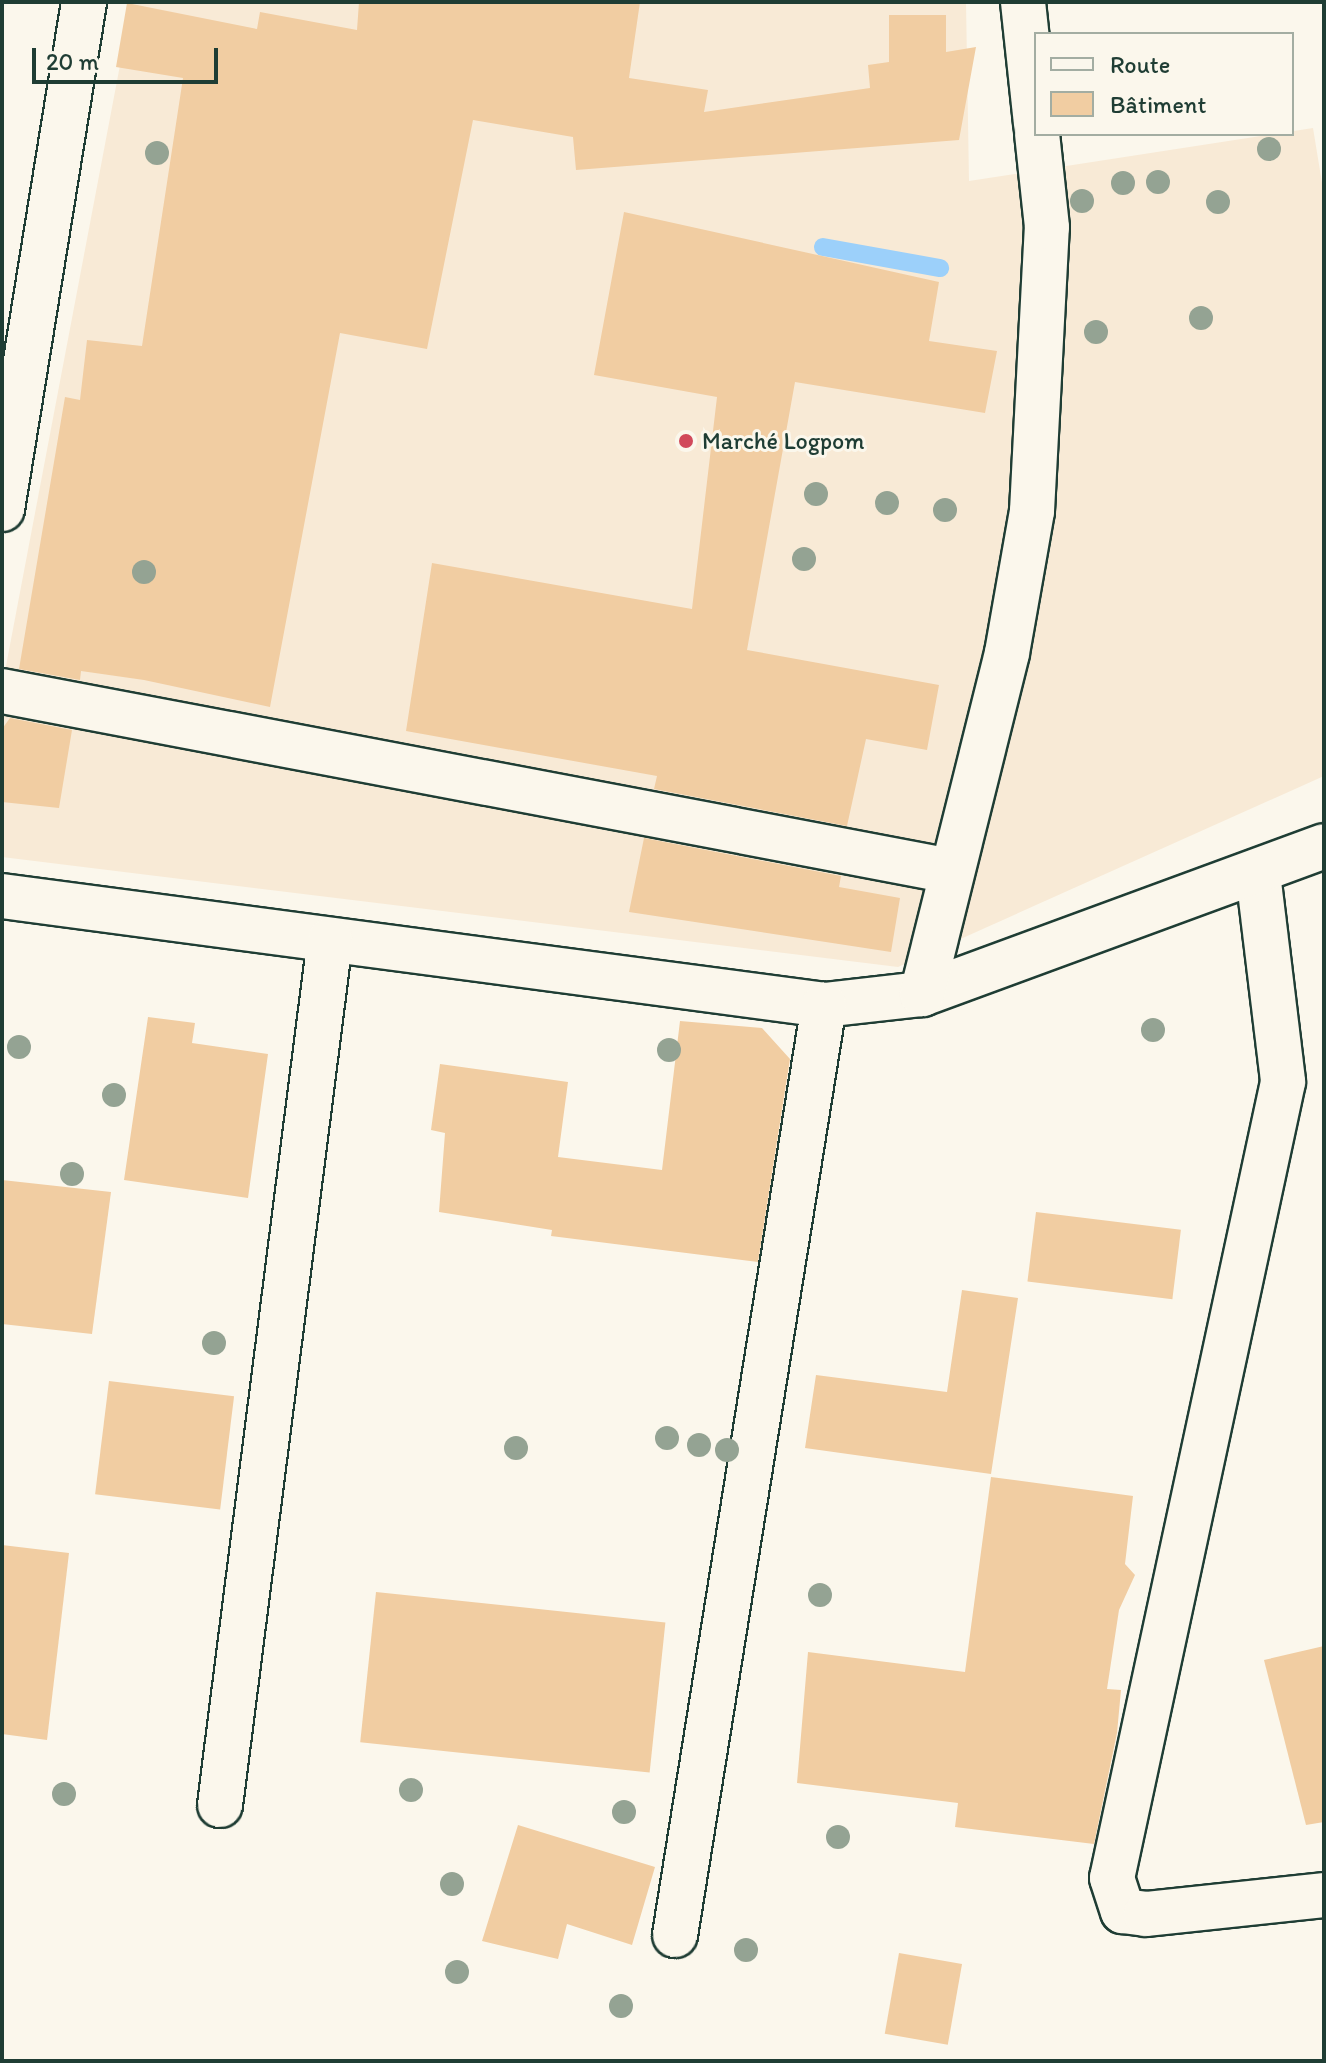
<!DOCTYPE html>
<html>
<head>
<meta charset="utf-8">
<style>
  body { margin:0 }
  #map { position:relative; width:1326px; height:2063px; overflow:hidden; background:#fbf7ec; font-family:Itim,sans-serif }
  div>[style] { position:absolute }
  .built>* { inset:0; background:#f8ead6 }
  .stream>* { height:18px; margin:-9px; padding:0 9px; transform-origin:9px; border-radius:9px; background:#9cd0fa }
  .building>* { inset:0; background:#f1cda2; transform-origin:0 0 }
  .roads { filter:drop-shadow(2px 0 #1f3d34) drop-shadow(-2px 0 #1f3d34) drop-shadow(0 2px #1f3d34) drop-shadow(0 -2px #1f3d34) }
  .minor>* { height:44px; margin:-22px; padding:0 22px; transform-origin:22px; border-radius:22px; background:#fbf7ec }
  .trees>* { width:24px; height:24px; margin:-12px; border-radius:50%; background:#94a393 }
  .dots>* { width:22px; height:22px; translate:-50% -50%; box-sizing:border-box; border:4px solid #fbf7ec; border-radius:50% }
  span { translate:-50% -50%; white-space:nowrap; text-align:center; line-height:1.15; -webkit-text-stroke:6px #fbf7ec; paint-order:stroke }
  .poi-label { font-size:24px; color:#1f3d34 }
  .left { translate:0 -50%; text-align:left }
  .frame { position:absolute; inset:0; border:4px solid #1f3d34; pointer-events:none }
  .legend { position:absolute; left:1034px; top:32px; width:260px; height:104px; box-sizing:border-box; background:#fbf7ec; border:2px solid #a3ada2; margin:0; padding:10px 14px; list-style:none; font-size:24px; color:#1f3d34 }
  .legend li { display:flex; align-items:center; gap:16px; height:40px }
  .legend b { width:40px; border:2px solid #a3ada2 }
  .scale { position:absolute; left:32px; top:48px; width:186px; height:36px; box-sizing:border-box; border:4px solid #1f3d34; border-top:0; padding-left:10px; font-size:24px; line-height:28px; white-space:nowrap; color:#1f3d34; -webkit-text-stroke:6px #fbf7ec; paint-order:stroke }
</style>
</head>
<body>
<div id="map">
  <div class="built">
    <i style="clip-path:polygon(132px 2px,966px 2px,969px 181px,1313px 128px,1324px 195px,1324px 776px,898px 967px,2px 857px,2px 687px)"></i>
  </div>
  <div class="stream">
    <i style="left:823px;top:247px;width:119px;rotate:10.2deg"></i>
  </div>
  <div class="building">
    <i style="clip-path:polygon(359px 2px,640px 2px,629px 78px,708px 90px,704px 112px,870px 88px,868px 65px,889px 62px,889px 15px,946px 15px,946px 52px,976px 47px,959px 140px,576px 170px,573px 137px,473px 120px,427px 349px,340px 333px,270px 707px,144px 680px,81px 671px,80px 680px,19px 669px,65px 397px,80px 400px,87px 340px,142px 346px,183px 78px,116px 67px,127px 3px,257px 29px,260px 12px,357px 30px)"></i>
    <i style="clip-path:polygon(624px 212px,939px 282px,929px 341px,997px 351px,985px 413px,795px 382px,747px 650px,939px 685px,927px 750px,866px 739px,847px 826px,654px 789px,657px 776px,406px 731px,432px 563px,692px 609px,717px 397px,594px 375px)"></i>
    <i style="clip-path:polygon(10px 718px,72px 730px,59px 808px,2px 802px,2px 729px)"></i>
    <i style="clip-path:polygon(644px 838px,841px 876px,839px 887px,900px 898px,891px 952px,629px 912px)"></i>
    <i style="clip-path:polygon(148px 1017px,195px 1023px,192px 1043px,268px 1054px,248px 1198px,124px 1180px)"></i>
    <i style="clip-path:polygon(680px 1021px,762px 1028px,790px 1059px,758px 1262px,551px 1236px,552px 1230px,439px 1212px,445px 1133px,431px 1130px,440px 1064px,568px 1082px,558px 1157px,662px 1170px)"></i>
    <i style="clip-path:polygon(2px 1180px,111px 1192px,92px 1334px,2px 1324px)"></i>
    <i style="left:1036px;top:1212px;width:146px;height:70px;rotate:7deg"></i>
    <i style="clip-path:polygon(962px 1290px,1018px 1298px,991px 1474px,805px 1448px,816px 1375px,947px 1392px)"></i>
    <i style="left:109px;top:1381px;width:126px;height:114px;rotate:7deg"></i>
    <i style="clip-path:polygon(991px 1477px,1133px 1496px,1125px 1564px,1135px 1575px,1119px 1610px,1107px 1689px,1121px 1690px,1117px 1733px,1094px 1844px,955px 1827px,958px 1803px,797px 1783px,808px 1652px,965px 1672px)"></i>
    <i style="clip-path:polygon(2px 1545px,69px 1553px,47px 1740px,2px 1734px)"></i>
    <i style="left:376px;top:1592px;width:291px;height:151px;rotate:6deg"></i>
    <i style="clip-path:polygon(1324px 1646px,1324px 1822px,1306px 1825px,1264px 1660px)"></i>
    <i style="clip-path:polygon(518px 1825px,655px 1867px,632px 1945px,567px 1924px,558px 1959px,482px 1941px)"></i>
    <i style="left:899px;top:1953px;width:64px;height:82px;rotate:10deg"></i>
  </div>
  <div class="roads">
    <div class="minor">
      <i style="left:1023px;top:2px;width:123px;rotate:83.9deg"></i>
      <i style="left:2px;top:509px;width:514px;rotate:-80.81deg"></i>
      <i style="left:2px;top:691px;width:966px;rotate:10.74deg"></i>
      <i style="left:1258px;top:874px;width:209px;rotate:83.1deg"></i>
      <i style="left:1283px;top:1082px;width:814px;rotate:102.12deg"></i>
      <i style="left:1112px;top:1878px;width:35px;rotate:72deg"></i>
      <i style="left:1123px;top:1911px;width:23px;rotate:7deg"></i>
      <i style="left:1146px;top:1914px;width:179px;rotate:-6.1deg"></i>
      <i style="left:2px;top:896px;width:829px;rotate:7.55deg"></i>
      <i style="left:824px;top:1005px;width:99px;rotate:-6.4deg"></i>
      <i style="left:922px;top:994px;width:428px;rotate:-20.2deg"></i>
      <i style="left:922px;top:994px;width:351px;rotate:-76deg"></i>
      <i style="left:1007px;top:653px;width:144px;rotate:-80deg"></i>
      <i style="left:1032px;top:511px;width:284px;rotate:-87deg"></i>
      <i style="left:1047px;top:227px;width:94px;rotate:-96.1deg"></i>
      <i style="left:220px;top:1805px;width:872px;rotate:-82.75deg"></i>
      <i style="left:675px;top:1935px;width:942px;rotate:-80.9deg"></i>
    </div>
  </div>
  <div class="trees">
    <i style="left:1269px;top:149px"></i>
    <i style="left:157px;top:153px"></i>
    <i style="left:1158px;top:182px"></i>
    <i style="left:1123px;top:183px"></i>
    <i style="left:1082px;top:201px"></i>
    <i style="left:1218px;top:202px"></i>
    <i style="left:1201px;top:318px"></i>
    <i style="left:1096px;top:332px"></i>
    <i style="left:816px;top:494px"></i>
    <i style="left:887px;top:503px"></i>
    <i style="left:945px;top:510px"></i>
    <i style="left:804px;top:559px"></i>
    <i style="left:144px;top:572px"></i>
    <i style="left:1153px;top:1030px"></i>
    <i style="left:19px;top:1047px"></i>
    <i style="left:669px;top:1050px"></i>
    <i style="left:114px;top:1095px"></i>
    <i style="left:72px;top:1174px"></i>
    <i style="left:214px;top:1343px"></i>
    <i style="left:667px;top:1438px"></i>
    <i style="left:699px;top:1445px"></i>
    <i style="left:516px;top:1448px"></i>
    <i style="left:727px;top:1450px"></i>
    <i style="left:820px;top:1595px"></i>
    <i style="left:411px;top:1790px"></i>
    <i style="left:64px;top:1794px"></i>
    <i style="left:624px;top:1812px"></i>
    <i style="left:838px;top:1837px"></i>
    <i style="left:452px;top:1884px"></i>
    <i style="left:746px;top:1950px"></i>
    <i style="left:457px;top:1972px"></i>
    <i style="left:621px;top:2006px"></i>
  </div>
  <div class="dots">
    <i style="left:686px;top:441px;background:#d1495b"></i>
  </div>
  <div class="poi-label">
    <span class="left" style="left:702px;top:441px">Marché Logpom</span>
  </div>
  <div class="frame"></div>
  <ul class="legend">
  <li><b style="height:10px;background:#fbf7ec"></b>Route</li>
  <li><b style="height:22px;background:#f1cda2"></b>Bâtiment</li>
  </ul>
  <div class="scale">20 m</div>
</div>
</body>
</html>
